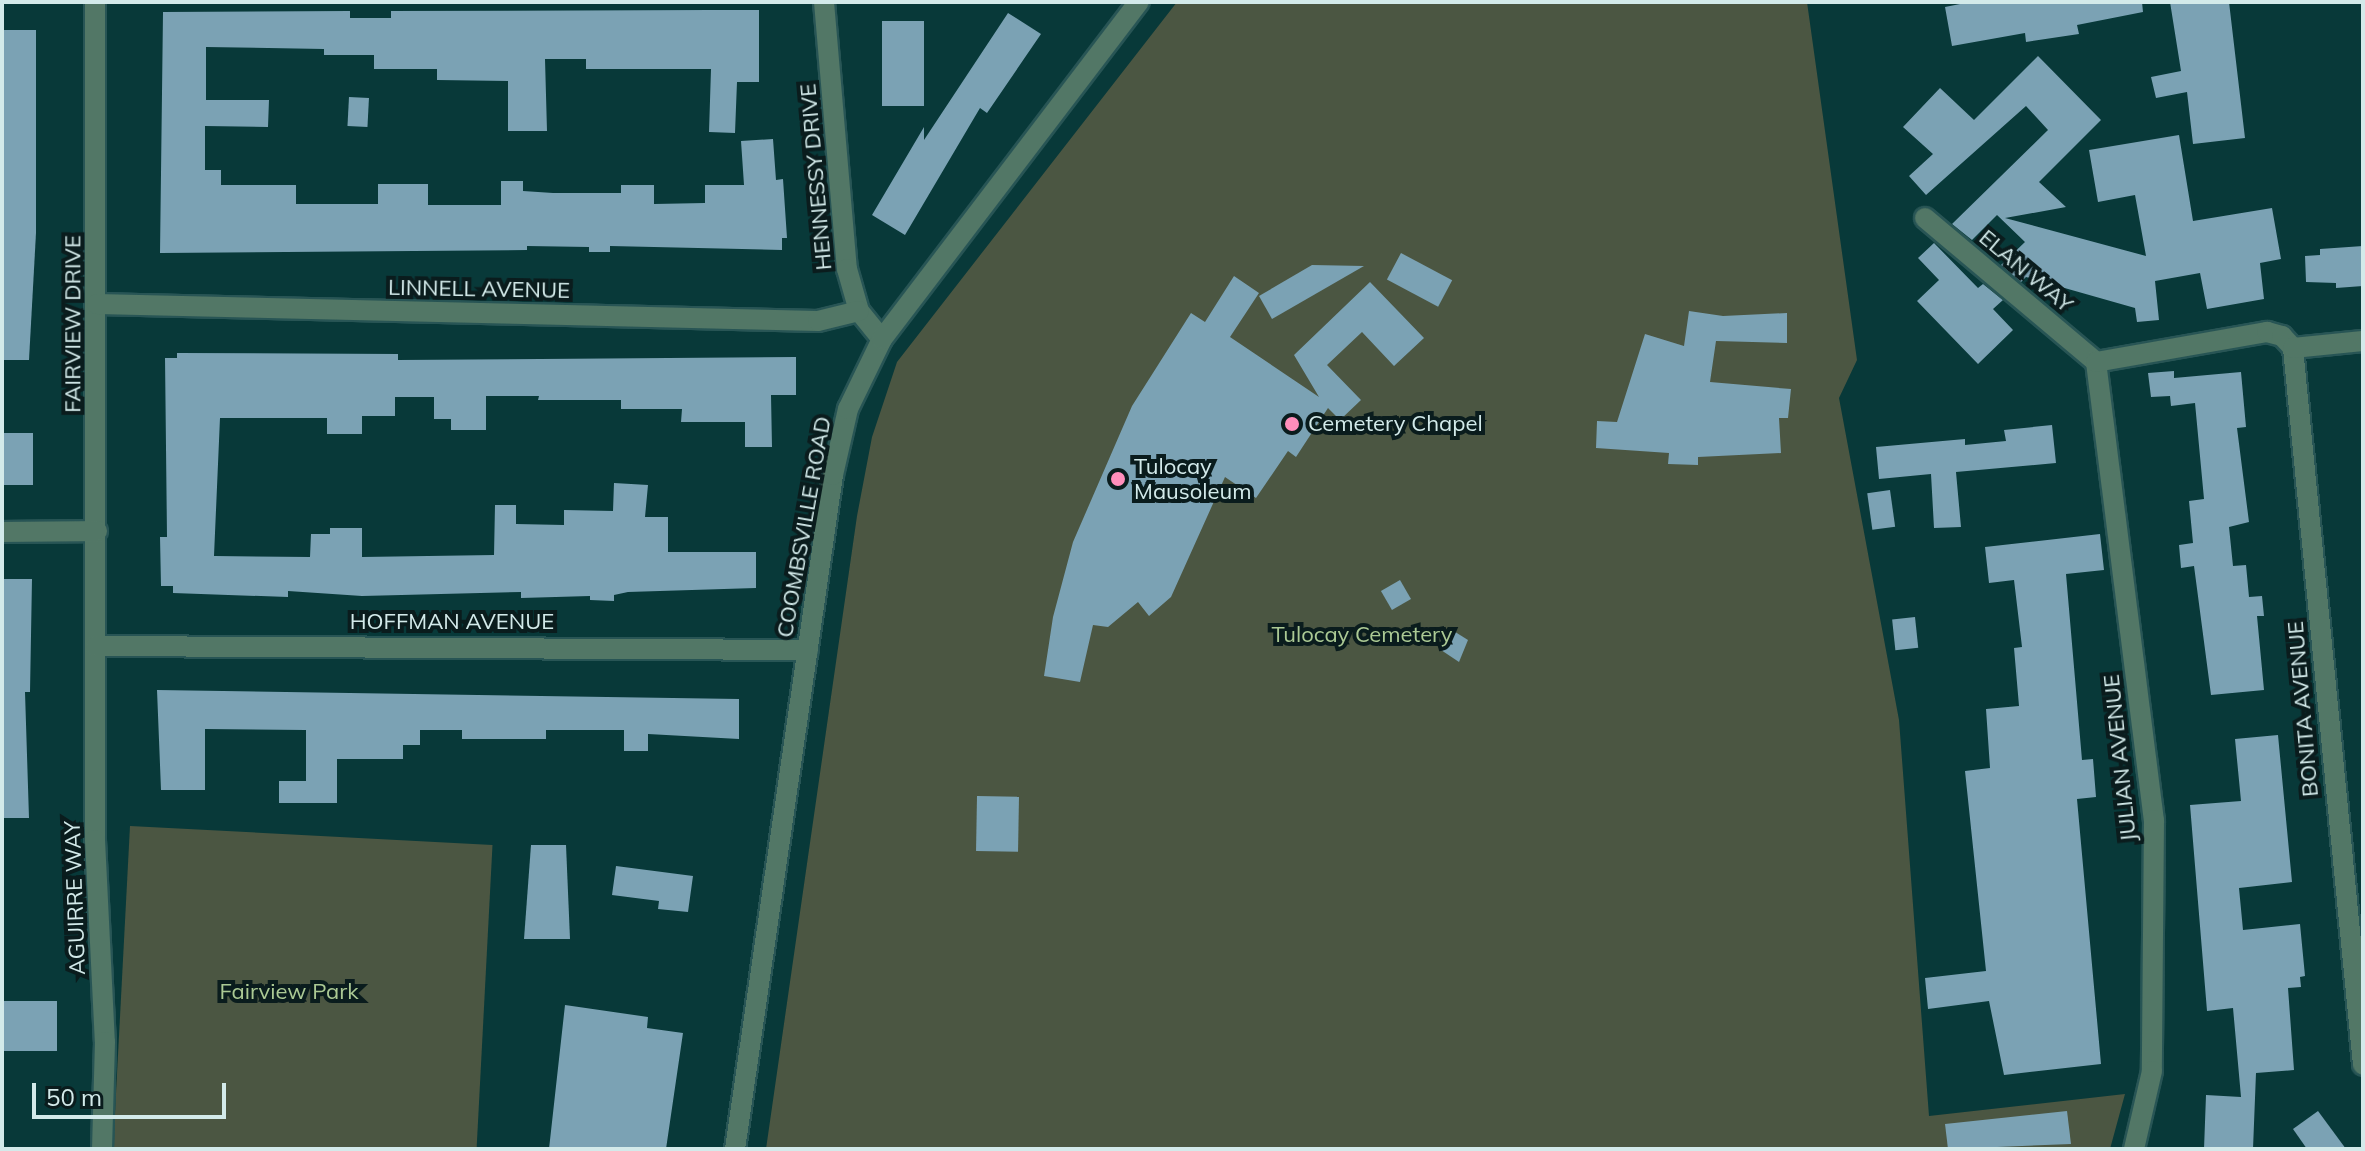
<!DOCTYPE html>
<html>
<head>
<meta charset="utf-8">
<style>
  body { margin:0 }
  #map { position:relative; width:2365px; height:1151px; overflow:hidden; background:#083939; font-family:Mulish,sans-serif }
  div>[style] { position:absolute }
  .green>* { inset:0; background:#4b5642; transform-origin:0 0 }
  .building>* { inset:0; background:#7ba2b4; transform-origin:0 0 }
  .roads { filter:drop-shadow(2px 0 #285555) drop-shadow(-2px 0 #285555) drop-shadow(0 2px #285555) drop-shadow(0 -2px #285555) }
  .minor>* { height:20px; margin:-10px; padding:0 10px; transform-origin:10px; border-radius:10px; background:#527766 }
  .dots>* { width:22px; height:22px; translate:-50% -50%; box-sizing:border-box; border:4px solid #0a1c1d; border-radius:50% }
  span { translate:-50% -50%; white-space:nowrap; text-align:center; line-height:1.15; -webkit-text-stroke:8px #0a1c1d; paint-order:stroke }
  .street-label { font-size:22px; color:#d3eaea }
  .poi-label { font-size:22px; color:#d3eaea }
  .left { translate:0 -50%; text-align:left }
  .park-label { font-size:22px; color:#abc994 }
  .frame { position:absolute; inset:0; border:4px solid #d3eaea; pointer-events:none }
  .scale { position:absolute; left:32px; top:1083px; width:194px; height:36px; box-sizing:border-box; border:4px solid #d3eaea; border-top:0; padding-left:10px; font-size:24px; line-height:28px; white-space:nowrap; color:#d3eaea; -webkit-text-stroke:6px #0a1c1d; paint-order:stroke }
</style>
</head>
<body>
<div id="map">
  <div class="green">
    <i style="clip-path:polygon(1177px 2px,1807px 2px,1857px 360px,1839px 398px,1899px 720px,1929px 1116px,2125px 1094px,2110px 1149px,766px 1149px,857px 516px,872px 437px,897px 362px)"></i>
    <i style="left:130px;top:826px;width:363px;height:323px;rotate:3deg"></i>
  </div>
  <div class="building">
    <i style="clip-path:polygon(1970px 2px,2142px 2px,2143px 12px,2077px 25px,2079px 34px,2026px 42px,2025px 33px,1952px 46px,1945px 7px)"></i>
    <i style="clip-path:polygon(2170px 2px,2229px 2px,2245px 138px,2193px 144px,2187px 92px,2156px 98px,2151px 77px,2181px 71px)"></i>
    <i style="clip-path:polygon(712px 10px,759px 10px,759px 82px,737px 82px,735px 133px,709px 132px,711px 69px,586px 69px,586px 59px,545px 59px,547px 131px,508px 131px,508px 81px,437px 80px,437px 69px,374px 69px,374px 55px,324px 55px,324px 49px,206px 47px,206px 100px,269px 100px,268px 127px,205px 126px,205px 170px,221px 170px,221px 185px,296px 185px,296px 204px,378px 204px,378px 184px,428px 184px,428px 205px,501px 205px,501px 181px,523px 181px,523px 191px,553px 193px,621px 193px,621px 185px,654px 185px,654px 204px,705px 203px,705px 185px,744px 185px,741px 141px,773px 139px,776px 180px,783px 179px,787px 238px,782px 238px,782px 250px,610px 246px,610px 252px,589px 252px,589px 247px,527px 246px,527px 250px,160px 253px,163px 12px,350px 11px,350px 18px,391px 18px,391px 11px)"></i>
    <i style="clip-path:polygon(1008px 13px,1041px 34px,987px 113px,980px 108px,905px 235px,872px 215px,924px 127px,924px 140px)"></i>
    <i style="left:882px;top:21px;width:42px;height:85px"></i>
    <i style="clip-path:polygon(2px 30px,36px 30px,36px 233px,29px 360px,2px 360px)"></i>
    <i style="clip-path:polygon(2038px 56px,2101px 120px,2039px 182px,2066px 207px,2005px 218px,2146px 256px,2135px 195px,2098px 202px,2089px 150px,2179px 135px,2193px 221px,2272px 208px,2281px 259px,2260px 263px,2264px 299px,2207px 309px,2200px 273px,2155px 281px,2159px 320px,2137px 322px,2135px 308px,2026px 277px,2021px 282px,2001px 265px,2025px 242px,1997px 215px,1972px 240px,1952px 224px,2048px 130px,2026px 106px,1926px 195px,1909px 176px,1933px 154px,1903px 127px,1940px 88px,1974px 120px)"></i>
    <i style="left:349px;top:97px;width:20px;height:29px;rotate:3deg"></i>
    <i style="clip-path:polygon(1934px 243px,1978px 288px,1983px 284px,2003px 300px,1993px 309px,2013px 330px,1978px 364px,1917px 301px,1939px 280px,1918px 258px)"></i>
    <i style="clip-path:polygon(2363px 246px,2363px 286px,2336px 288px,2336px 283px,2306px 282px,2305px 256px,2320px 255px,2320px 249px)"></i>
    <i style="left:1401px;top:253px;width:58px;height:30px;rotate:28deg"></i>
    <i style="clip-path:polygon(1312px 265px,1364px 266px,1272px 319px,1259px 296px)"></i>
    <i style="clip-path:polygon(1234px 276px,1259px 293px,1230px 337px,1319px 397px,1294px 355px,1370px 282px,1424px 338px,1394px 366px,1362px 332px,1327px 365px,1361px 400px,1340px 420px,1328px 408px,1296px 457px,1288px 451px,1256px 498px,1225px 477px,1171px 597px,1149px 616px,1138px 602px,1108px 627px,1093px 625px,1080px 682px,1044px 676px,1053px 617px,1073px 542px,1132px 406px,1191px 313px,1205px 322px)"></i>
    <i style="clip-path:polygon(1689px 311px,1723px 316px,1787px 313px,1787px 343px,1716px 341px,1710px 382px,1791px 389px,1788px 418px,1779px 418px,1781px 453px,1698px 457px,1698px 465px,1668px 464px,1669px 453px,1596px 448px,1597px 421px,1617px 422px,1645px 334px,1684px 346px)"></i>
    <i style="clip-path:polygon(177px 353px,398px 354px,398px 360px,796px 357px,796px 395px,771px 395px,772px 447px,745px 447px,745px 422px,681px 422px,682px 409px,621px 409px,621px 400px,538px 400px,539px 396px,486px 396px,486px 430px,451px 430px,451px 419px,434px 419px,434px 397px,395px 397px,395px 416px,362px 416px,362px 434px,327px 434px,327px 418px,220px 418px,214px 556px,310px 557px,311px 534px,330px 534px,330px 528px,362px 528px,362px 557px,494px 555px,495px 505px,516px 505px,516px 524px,564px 525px,564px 510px,613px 511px,614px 483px,648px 485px,645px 517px,668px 517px,668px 552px,756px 552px,756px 588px,628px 592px,614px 595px,614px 601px,590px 600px,590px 596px,521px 598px,521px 592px,362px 596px,288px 591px,288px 597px,173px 593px,173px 586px,161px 586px,160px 537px,167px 537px,165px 358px,177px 358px)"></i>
    <i style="clip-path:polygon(2174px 371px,2174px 378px,2241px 372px,2246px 427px,2237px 428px,2249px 522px,2229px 527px,2233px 566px,2246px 565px,2249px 597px,2262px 596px,2264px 616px,2257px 616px,2264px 690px,2211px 695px,2194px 566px,2181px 568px,2179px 545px,2193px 543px,2189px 501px,2204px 499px,2195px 403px,2171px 406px,2170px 396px,2151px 397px,2148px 373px)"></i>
    <i style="clip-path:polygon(2052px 425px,2056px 463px,1956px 472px,1961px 527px,1934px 528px,1931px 474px,1879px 479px,1876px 447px,1965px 439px,1965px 445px,2006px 441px,2004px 430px)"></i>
    <i style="left:2px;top:433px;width:31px;height:52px"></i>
    <i style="left:1890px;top:490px;width:37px;height:23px;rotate:82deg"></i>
    <i style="clip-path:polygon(2100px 534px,2104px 570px,2066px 574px,2082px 760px,2093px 759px,2096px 797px,2077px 799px,2101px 1064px,2004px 1075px,1989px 1001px,1928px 1009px,1925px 978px,1986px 971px,1965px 771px,1990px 768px,1986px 709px,2019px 706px,2014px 648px,2022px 647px,2014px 580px,1989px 583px,1985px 547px)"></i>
    <i style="clip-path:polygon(2px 579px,32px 579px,30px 692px,25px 692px,29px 818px,2px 818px)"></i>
    <i style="left:1400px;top:580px;width:22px;height:22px;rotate:60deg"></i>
    <i style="left:1915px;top:617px;width:31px;height:23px;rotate:84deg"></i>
    <i style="clip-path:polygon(1452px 630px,1468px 640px,1459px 662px,1441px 650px)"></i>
    <i style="clip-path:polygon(157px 690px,739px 699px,739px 739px,648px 734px,648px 751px,624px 751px,624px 730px,546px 730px,546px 739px,462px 739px,462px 730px,420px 730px,420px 745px,403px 745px,403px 759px,337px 759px,337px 803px,279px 803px,279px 781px,306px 781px,306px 730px,205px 729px,205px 790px,161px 790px)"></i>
    <i style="clip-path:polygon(2278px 735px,2292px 882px,2239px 888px,2243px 930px,2300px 924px,2305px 976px,2300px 977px,2301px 987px,2288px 988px,2294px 1070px,2256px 1073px,2253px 1149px,2204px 1149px,2206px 1095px,2241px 1097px,2233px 1008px,2207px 1011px,2190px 805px,2241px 801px,2235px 739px)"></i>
    <i style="left:977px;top:796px;width:42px;height:55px;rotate:1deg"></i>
    <i style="clip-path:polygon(531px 845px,566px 845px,570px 939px,524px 939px)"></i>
    <i style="clip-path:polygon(616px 866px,693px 876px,688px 912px,658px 909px,659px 901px,612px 895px)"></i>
    <i style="left:2px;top:1001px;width:55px;height:50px"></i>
    <i style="clip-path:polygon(565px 1005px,648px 1017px,647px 1028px,683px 1033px,666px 1149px,549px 1149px)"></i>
    <i style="clip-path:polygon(2067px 1111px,2071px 1144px,1948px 1149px,1945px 1124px)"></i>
    <i style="clip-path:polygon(2318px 1111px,2346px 1149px,2307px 1149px,2293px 1129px)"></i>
  </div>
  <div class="roads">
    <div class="minor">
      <i style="left:95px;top:2px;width:838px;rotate:90deg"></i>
      <i style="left:95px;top:840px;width:202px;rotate:87.2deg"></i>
      <i style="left:105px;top:1042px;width:107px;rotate:91.6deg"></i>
      <i style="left:824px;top:2px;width:268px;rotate:85.1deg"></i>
      <i style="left:847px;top:269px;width:44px;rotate:74.1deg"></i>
      <i style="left:859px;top:311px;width:36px;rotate:51deg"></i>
      <i style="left:1925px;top:218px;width:224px;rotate:40.1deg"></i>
      <i style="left:97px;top:304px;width:721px;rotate:1.35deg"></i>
      <i style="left:818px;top:321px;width:42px;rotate:-13.7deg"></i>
      <i style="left:2293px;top:348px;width:720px;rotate:84.42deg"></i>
      <i style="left:2096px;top:362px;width:462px;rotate:82.8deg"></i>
      <i style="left:2154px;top:820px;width:251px;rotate:90.5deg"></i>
      <i style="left:2152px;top:1071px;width:80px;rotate:103deg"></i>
      <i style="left:2096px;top:362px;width:174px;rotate:-10deg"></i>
      <i style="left:2267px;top:332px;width:16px;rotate:15deg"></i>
      <i style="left:2282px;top:336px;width:16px;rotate:47deg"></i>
      <i style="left:2293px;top:348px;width:70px;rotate:-5.7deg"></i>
      <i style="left:2px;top:532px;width:95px;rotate:-0.6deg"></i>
      <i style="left:96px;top:646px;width:712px;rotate:0.32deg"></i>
      <i style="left:735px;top:1149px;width:681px;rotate:-81.73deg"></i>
      <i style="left:833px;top:475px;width:68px;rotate:-77.2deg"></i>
      <i style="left:848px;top:409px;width:78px;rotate:-64.1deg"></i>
      <i style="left:882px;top:339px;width:424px;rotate:-52.7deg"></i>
    </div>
  </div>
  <div class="dots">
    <i style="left:1292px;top:424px;background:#ff8ebb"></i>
    <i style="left:1118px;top:479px;background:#ff8ebb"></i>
  </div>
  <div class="street-label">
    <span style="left:816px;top:177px;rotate:-95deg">HENNESSY DRIVE</span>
    <span style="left:2026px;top:271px;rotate:40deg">ELAN WAY</span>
    <span style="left:479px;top:289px;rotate:1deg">LINNELL AVENUE</span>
    <span style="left:73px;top:324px;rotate:-90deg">FAIRVIEW DRIVE</span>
    <span style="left:804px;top:527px;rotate:-80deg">COOMBSVILLE ROAD</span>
    <span style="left:452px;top:622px">HOFFMAN AVENUE</span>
    <span style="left:2303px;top:709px;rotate:-95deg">BONITA AVENUE</span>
    <span style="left:2120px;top:758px;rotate:-96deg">JULIAN AVENUE</span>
    <span style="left:75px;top:898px;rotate:-92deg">AGUIRRE WAY</span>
  </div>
  <div class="poi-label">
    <span class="left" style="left:1308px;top:424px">Cemetery Chapel</span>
    <span class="left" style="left:1134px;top:479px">Tulocay<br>Mausoleum</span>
  </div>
  <div class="park-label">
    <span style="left:1362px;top:635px">Tulocay Cemetery</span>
    <span style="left:289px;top:992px">Fairview Park</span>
  </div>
  <div class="frame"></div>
  <div class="scale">50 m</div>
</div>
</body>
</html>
